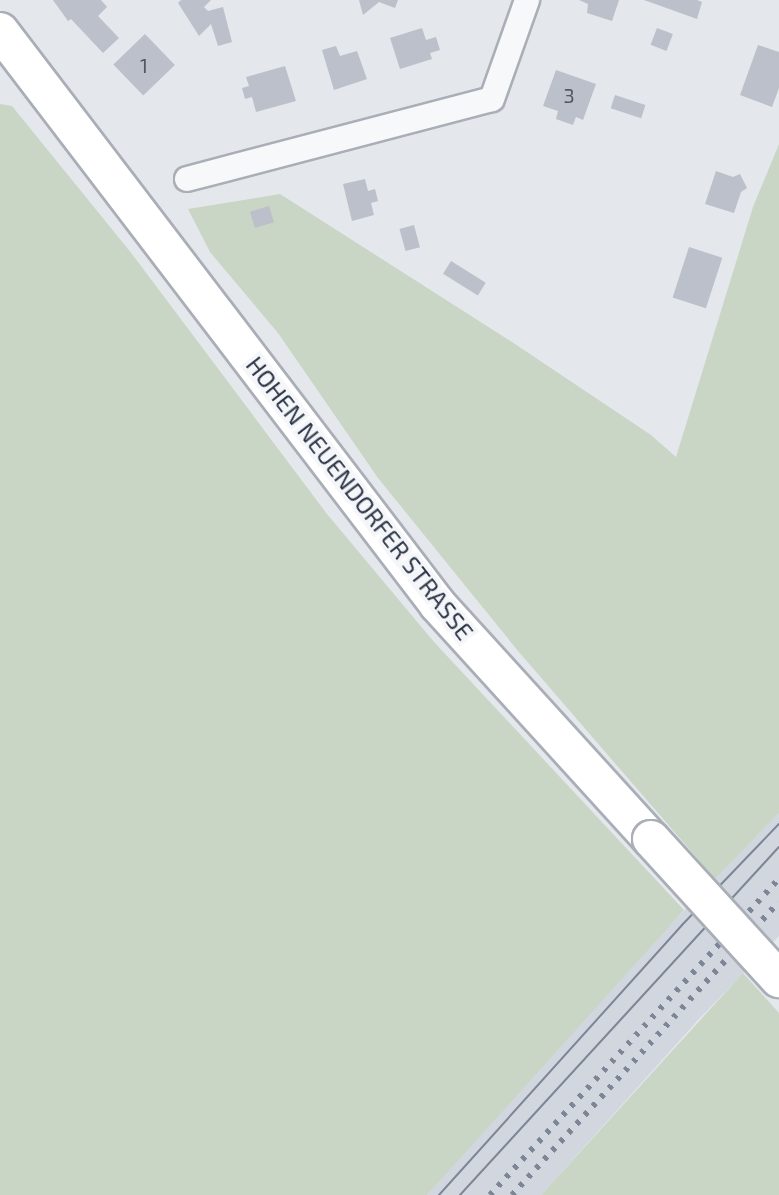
<!DOCTYPE html>
<html>
<head>
<meta charset="utf-8">
<style>
  body { margin:0 }
  #map { position:relative; width:779px; height:1195px; overflow:hidden; background:#e4e7ec; font-family:"Exo 2",sans-serif }
  div>[style] { position:absolute }
  .built>* { inset:0; background:#d2d6de }
  .green>* { inset:0; background:#c9d6c5 }
  .building>* { inset:0; background:#bbc0ca; transform-origin:0 0 }
  .roads { filter:drop-shadow(2px 0 #a9aeb7) drop-shadow(-2px 0 #a9aeb7) drop-shadow(0 2px #a9aeb7) drop-shadow(0 -2px #a9aeb7) }
  .minor>* { height:24px; margin:-12px; padding:0 12px; transform-origin:12px; border-radius:12px; background:#f7f8fa }
  .secondary>* { height:36px; margin:-18px; padding:0 18px; transform-origin:18px; border-radius:18px; background:#fff }
  .tram>* { height:2px; margin:-1px; padding:0 1px; transform-origin:1px; border-radius:1px; background:#7d8696 }
  .rail>* { height:6px; margin-top:-3px; transform-origin:0; background:repeating-linear-gradient(90deg,#7d8696 0 4px,transparent 0 12px) }
  .bridges { filter:drop-shadow(2px 0 #a9aeb7) drop-shadow(-2px 0 #a9aeb7) drop-shadow(0 2px #a9aeb7) drop-shadow(0 -2px #a9aeb7) }
  .secondary-bridge>* { height:36px; margin:-18px; padding:0 18px; transform-origin:18px; border-radius:18px; background:#fff }
  span { translate:-50% -50%; white-space:nowrap; text-align:center; line-height:1.15; -webkit-text-stroke:8px #f4f6f9; paint-order:stroke }
  .number-label { font-size:20px; color:#4f5766 }
  .number-label span { -webkit-text-stroke-width:0 }
  .street-label { font-size:24px; color:#2b3445 }
</style>
</head>
<body>
<div id="map">
  <div class="built">
    <i style="clip-path:polygon(779px 813px,779px 936px,698px 1020px,541px 1195px,427px 1195px,640px 956px)"></i>
  </div>
  <div class="green">
    <i style="clip-path:polygon(0 104px,12px 106px,132px 254px,327px 514px,434px 642px,684px 910px,427px 1195px,0 1195px)"></i>
    <i style="clip-path:polygon(779px 144px,779px 813px,715px 879px,518px 651px,378px 478px,278px 333px,210px 252px,188px 209px,280px 194px,512px 342px,651px 435px,676px 457px,753px 207px)"></i>
    <i style="clip-path:polygon(743px 973px,779px 1013px,779px 1195px,541px 1195px)"></i>
  </div>
  <div class="building">
    <i style="clip-path:polygon(53px 0,101px 0,107px 7px,98px 16px,119px 38px,103px 53px,71px 19px,68px 21px)"></i>
    <i style="clip-path:polygon(181px 0,211px 0,204px 7px,208px 11px,223px 7px,232px 42px,218px 46px,211px 24px,199px 36px,178px 3px)"></i>
    <i style="clip-path:polygon(359px 0,398px 0,395px 8px,379px 2px,363px 15px)"></i>
    <i style="clip-path:polygon(579px 0,619px 0,612px 21px,587px 13px,588px 4px)"></i>
    <i style="clip-path:polygon(644px 0,697px 0,702px 2px,697px 19px)"></i>
    <i style="clip-path:polygon(422px 28px,426px 40px,436px 37px,440px 50px,430px 53px,432px 59px,400px 69px,390px 38px)"></i>
    <i style="left:657px;top:28px;width:17px;height:18px;rotate:21deg"></i>
    <i style="left:145px;top:34px;width:43px;height:44px;rotate:46deg"></i>
    <i style="clip-path:polygon(758px 45px,779px 52px,779px 88px,772px 107px,740px 95px)"></i>
    <i style="clip-path:polygon(336px 46px,340px 56px,357px 51px,367px 79px,334px 90px,322px 50px)"></i>
    <i style="clip-path:polygon(285px 66px,296px 101px,256px 112px,252px 97px,245px 99px,242px 88px,249px 86px,246px 77px)"></i>
    <i style="clip-path:polygon(556px 70px,596px 84px,583px 120px,576px 117px,573px 125px,556px 119px,558px 111px,543px 106px)"></i>
    <i style="left:615px;top:95px;width:32px;height:14px;rotate:18deg"></i>
    <i style="clip-path:polygon(716px 171px,733px 177px,740px 174px,747px 188px,741px 192px,734px 213px,705px 204px)"></i>
    <i style="clip-path:polygon(365px 179px,368px 191px,375px 189px,378px 201px,371px 203px,374px 215px,352px 221px,343px 184px)"></i>
    <i style="left:269px;top:206px;width:17px;height:20px;rotate:73deg"></i>
    <i style="left:414px;top:225px;width:23px;height:15px;rotate:75deg"></i>
    <i style="left:689px;top:247px;width:35px;height:53px;rotate:18deg"></i>
    <i style="left:451px;top:261px;width:41px;height:15px;rotate:32deg"></i>
  </div>
  <div class="roads">
    <div class="minor">
      <i style="left:187px;top:179px;width:315px;rotate:-14.7deg"></i>
      <i style="left:492px;top:99px;width:105px;rotate:-70.5deg"></i>
    </div>
    <div class="secondary">
      <i style="left:0;top:31px;width:722px;rotate:52.65deg"></i>
      <i style="left:438px;top:605px;width:316px;rotate:47.7deg"></i>
    </div>
  </div>
  <div class="tram">
    <i style="left:439px;top:1195px;width:363px;rotate:-48deg"></i>
    <i style="left:682px;top:925px;width:140px;rotate:-46.2deg"></i>
    <i style="left:460px;top:1195px;width:472px;rotate:-47.5deg"></i>
  </div>
  <div class="rail">
    <i style="left:490px;top:1195px;width:428px;rotate:-47.6deg"></i>
    <i style="left:512px;top:1195px;width:396px;rotate:-47.7deg"></i>
  </div>
  <div class="bridges">
    <div class="secondary-bridge">
      <i style="left:651px;top:839px;width:190px;rotate:47.6deg"></i>
    </div>
  </div>
  <div class="number-label">
    <span style="left:144px;top:65px">1</span>
    <span style="left:569px;top:95px">3</span>
  </div>
  <div class="street-label">
    <span style="left:360px;top:498px;rotate:52deg">HOHEN NEUENDORFER STRASSE</span>
  </div>
</div>
</body>
</html>
